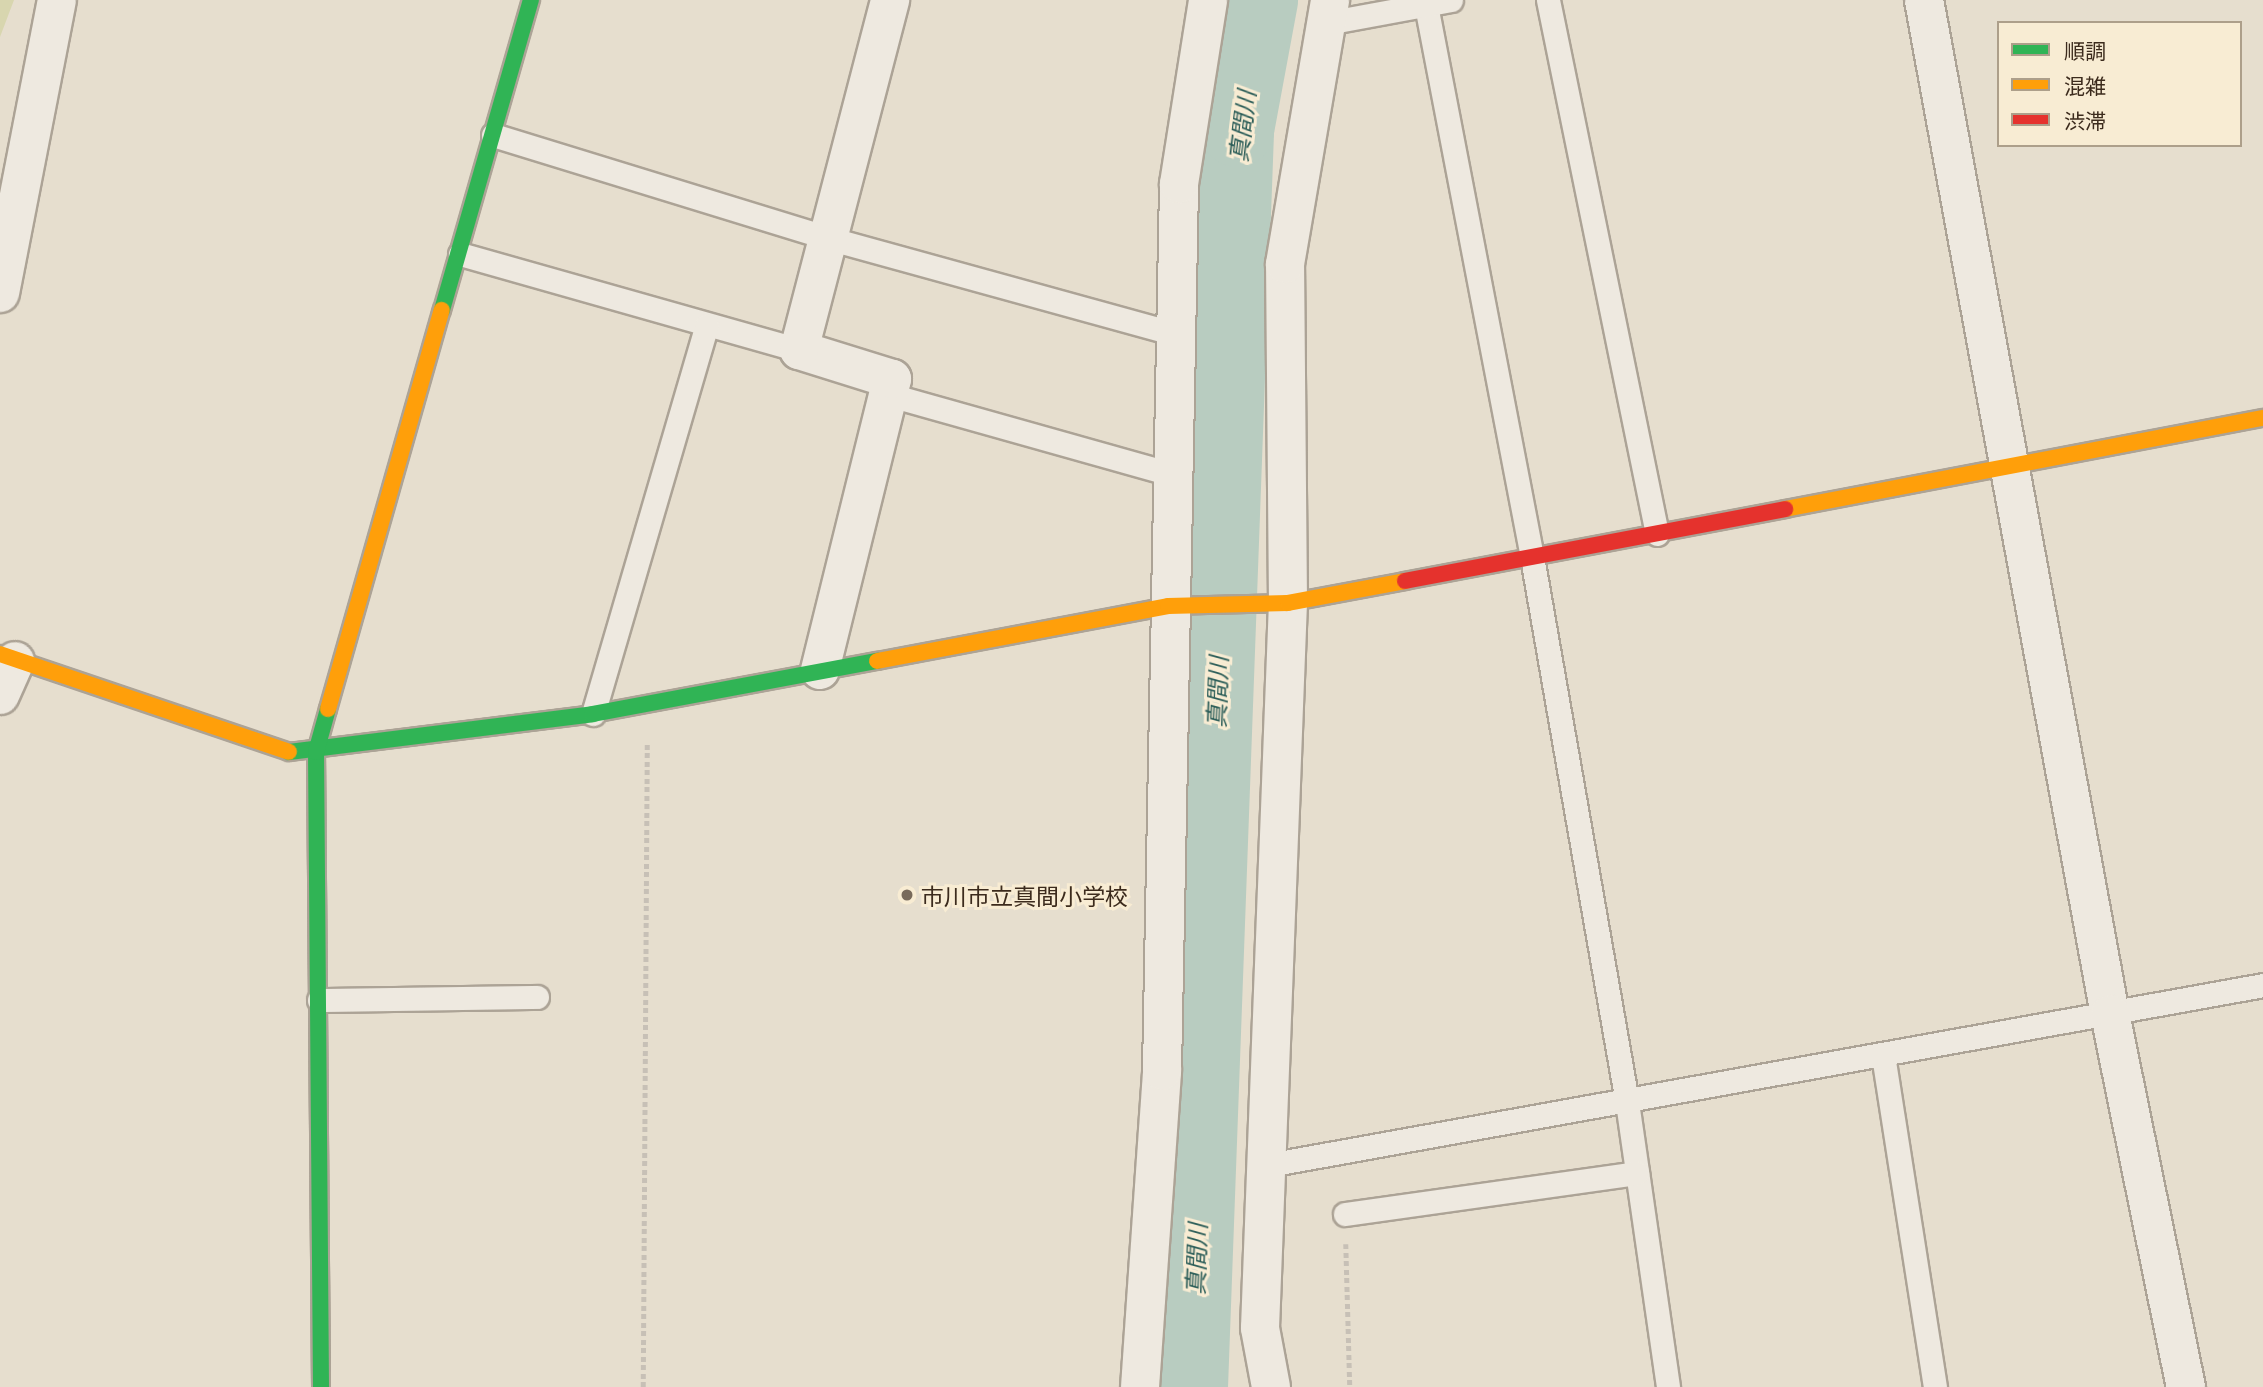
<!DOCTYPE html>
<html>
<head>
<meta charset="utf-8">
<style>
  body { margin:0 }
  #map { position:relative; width:2263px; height:1387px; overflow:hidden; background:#e6dece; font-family:Georgia,"Noto Sans JP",serif }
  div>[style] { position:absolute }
  .green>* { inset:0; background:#d8d6af }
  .river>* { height:74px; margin:-37px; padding:0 37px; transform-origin:37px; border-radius:37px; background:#b8ccc0 }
  .path>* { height:4.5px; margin-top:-2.25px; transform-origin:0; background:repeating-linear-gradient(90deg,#c7c0b6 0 5px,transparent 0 8.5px) }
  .roads { filter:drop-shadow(2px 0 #aca396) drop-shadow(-2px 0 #aca396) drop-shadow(0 2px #aca396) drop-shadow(0 -2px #aca396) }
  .lane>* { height:23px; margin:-11.5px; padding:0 11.5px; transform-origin:11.5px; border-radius:11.5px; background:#eee9e0 }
  .street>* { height:38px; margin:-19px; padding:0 19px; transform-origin:19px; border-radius:19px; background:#eee9e0 }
  .fast>* { height:16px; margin:-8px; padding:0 8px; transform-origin:8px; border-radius:8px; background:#30b455 }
  .slow>* { height:16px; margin:-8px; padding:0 8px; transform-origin:8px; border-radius:8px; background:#ff9f0a }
  .jam>* { height:16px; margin:-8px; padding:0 8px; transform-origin:8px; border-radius:8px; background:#e5322d }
  .dots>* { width:19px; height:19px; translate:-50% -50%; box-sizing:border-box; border:4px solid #f8ecd3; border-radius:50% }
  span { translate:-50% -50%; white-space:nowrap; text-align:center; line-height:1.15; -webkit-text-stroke:6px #f8ecd3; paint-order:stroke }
  .poi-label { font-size:23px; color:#3c2b1d }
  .left { translate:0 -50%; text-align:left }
  .water-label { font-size:24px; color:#2b5d58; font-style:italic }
  .legend { position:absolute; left:1997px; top:21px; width:245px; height:126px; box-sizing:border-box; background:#f8ecd3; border:2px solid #ad9f8a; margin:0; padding:9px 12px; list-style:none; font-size:21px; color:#3c2b1d }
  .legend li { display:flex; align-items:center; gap:14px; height:35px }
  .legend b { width:35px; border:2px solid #ad9f8a }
</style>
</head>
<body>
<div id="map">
  <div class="green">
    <i style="clip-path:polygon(0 0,14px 0,0 37px)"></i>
  </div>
  <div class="river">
    <i style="left:1191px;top:1387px;width:1258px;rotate:-87.9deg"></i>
    <i style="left:1237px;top:130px;width:132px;rotate:-79.5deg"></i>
  </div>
  <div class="path">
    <i style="left:1346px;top:1244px;width:143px;rotate:88.4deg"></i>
    <i style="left:643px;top:1387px;width:643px;rotate:-89.64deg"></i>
  </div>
  <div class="roads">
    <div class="lane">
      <i style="left:1548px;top:0;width:545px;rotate:78.46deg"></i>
      <i style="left:1426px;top:5px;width:562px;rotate:79.13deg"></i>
      <i style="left:1532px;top:557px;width:553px;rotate:80.11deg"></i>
      <i style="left:1627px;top:1102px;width:288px;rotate:81.8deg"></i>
      <i style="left:1326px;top:23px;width:127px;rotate:-10.4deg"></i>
      <i style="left:493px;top:135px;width:354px;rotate:17.1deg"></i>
      <i style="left:831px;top:239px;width:357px;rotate:15.4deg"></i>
      <i style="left:460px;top:254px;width:352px;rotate:15.8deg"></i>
      <i style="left:890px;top:395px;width:292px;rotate:15.7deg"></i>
      <i style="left:593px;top:714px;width:405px;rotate:-73.7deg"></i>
      <i style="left:319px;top:1000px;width:218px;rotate:-0.8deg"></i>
      <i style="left:1883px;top:1055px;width:336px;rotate:81.1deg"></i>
      <i style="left:1268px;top:1165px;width:1011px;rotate:-10.25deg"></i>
      <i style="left:1345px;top:1214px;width:295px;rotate:-8deg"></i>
    </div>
    <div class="street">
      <i style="left:1924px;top:0;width:1031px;rotate:79.61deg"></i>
      <i style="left:2110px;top:1014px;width:381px;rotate:78.5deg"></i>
      <i style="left:0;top:293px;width:298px;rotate:-79deg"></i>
      <i style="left:820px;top:670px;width:300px;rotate:-76.1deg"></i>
      <i style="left:892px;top:379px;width:97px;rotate:-162.7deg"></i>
      <i style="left:799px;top:350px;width:362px;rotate:-75.4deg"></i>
      <i style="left:0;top:695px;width:37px;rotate:-66deg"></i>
      <i style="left:1140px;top:1387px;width:317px;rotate:-86deg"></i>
      <i style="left:1162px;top:1071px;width:887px;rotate:-88.9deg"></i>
      <i style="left:1179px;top:184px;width:186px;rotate:-81deg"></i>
      <i style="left:1271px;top:1387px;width:60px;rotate:-100.6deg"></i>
      <i style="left:1260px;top:1328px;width:726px;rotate:-87.79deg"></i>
      <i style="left:1288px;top:603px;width:339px;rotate:-90.5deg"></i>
      <i style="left:1285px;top:264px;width:268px;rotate:-80.3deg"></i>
    </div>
    <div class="fast">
      <i style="left:442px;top:310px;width:323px;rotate:-74deg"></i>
      <i style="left:289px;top:752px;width:306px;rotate:-7.1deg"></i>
      <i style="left:593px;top:714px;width:289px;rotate:-10.6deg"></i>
      <i style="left:321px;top:1387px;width:635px;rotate:-90.45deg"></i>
      <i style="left:316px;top:752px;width:45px;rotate:-74.4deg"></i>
    </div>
    <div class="slow">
      <i style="left:1785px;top:509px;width:487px;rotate:-10.8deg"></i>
      <i style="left:0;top:654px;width:305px;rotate:18.7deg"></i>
      <i style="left:877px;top:661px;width:296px;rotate:-10.7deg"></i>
      <i style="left:1168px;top:606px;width:120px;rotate:-1.4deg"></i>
      <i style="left:1288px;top:603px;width:119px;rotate:-10.6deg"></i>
      <i style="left:328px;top:709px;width:415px;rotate:-74.1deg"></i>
    </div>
    <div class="jam">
      <i style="left:1405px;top:581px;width:387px;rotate:-10.7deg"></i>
    </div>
  </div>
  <div class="dots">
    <i style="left:907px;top:895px;background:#786a5b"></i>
  </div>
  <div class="poi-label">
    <span class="left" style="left:921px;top:895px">市川市立真間小学校</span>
  </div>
  <div class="water-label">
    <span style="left:1241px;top:126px;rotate:-83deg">真間川</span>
    <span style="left:1216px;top:692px;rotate:-88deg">真間川</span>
    <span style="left:1195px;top:1259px;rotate:-88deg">真間川</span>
  </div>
  <ul class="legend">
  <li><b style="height:9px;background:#30b455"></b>順調</li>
  <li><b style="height:9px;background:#ff9f0a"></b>混雑</li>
  <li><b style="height:9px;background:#e5322d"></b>渋滞</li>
  </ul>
</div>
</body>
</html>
